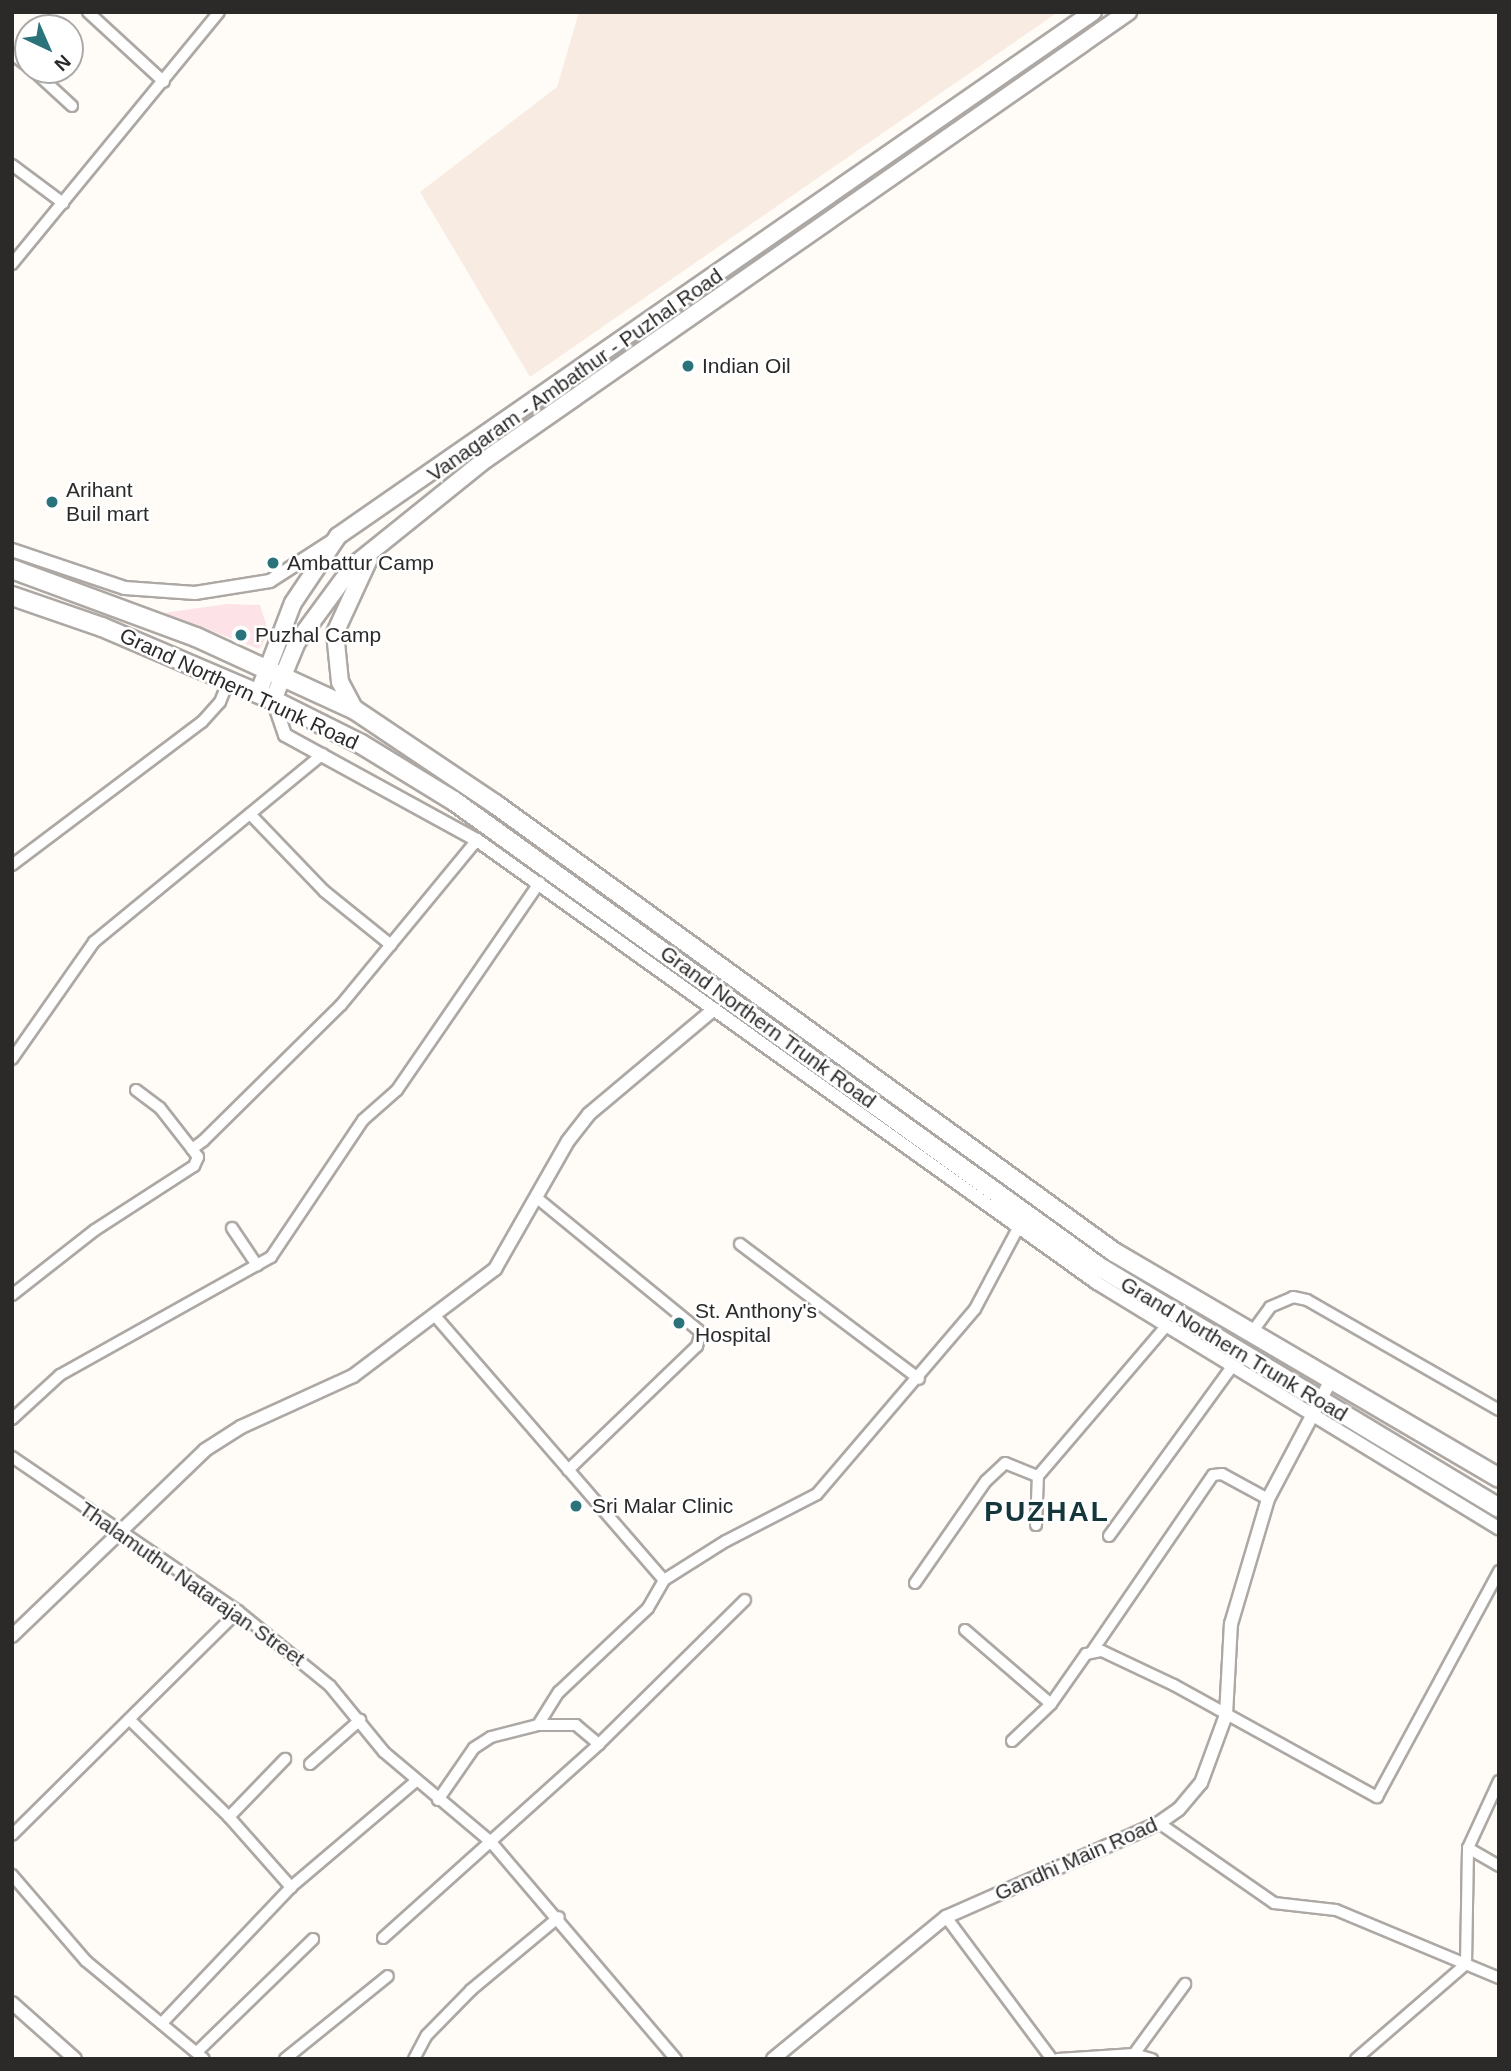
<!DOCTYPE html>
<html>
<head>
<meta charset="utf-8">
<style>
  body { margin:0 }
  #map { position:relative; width:1511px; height:2071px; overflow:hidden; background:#fffbf7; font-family:Arial,sans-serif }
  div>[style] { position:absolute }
  .built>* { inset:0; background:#f8ece2 }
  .green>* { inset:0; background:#fde2e7 }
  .roads { filter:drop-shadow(2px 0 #ada8a4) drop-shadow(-2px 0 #ada8a4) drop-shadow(0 2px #ada8a4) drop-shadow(0 -2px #ada8a4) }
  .minor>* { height:10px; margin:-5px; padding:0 5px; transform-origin:5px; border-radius:5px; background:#fff }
  .tertiary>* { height:12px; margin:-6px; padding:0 6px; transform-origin:6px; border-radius:6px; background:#fff }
  .primary>* { height:16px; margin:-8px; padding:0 8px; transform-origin:8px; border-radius:8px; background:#fff }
  .trunk>* { height:18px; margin:-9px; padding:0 9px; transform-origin:9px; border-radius:9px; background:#fff }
  .dots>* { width:19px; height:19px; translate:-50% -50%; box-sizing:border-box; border:4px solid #fff; border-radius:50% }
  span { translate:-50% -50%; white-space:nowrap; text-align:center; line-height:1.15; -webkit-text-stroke:5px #fff; paint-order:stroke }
  .poi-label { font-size:21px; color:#2c2a29 }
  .left { translate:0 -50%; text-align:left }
  .street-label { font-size:21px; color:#2c2a29 }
  .district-label { font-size:28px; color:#15373c; font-weight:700; letter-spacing:2px }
  .frame { position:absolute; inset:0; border:14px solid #2c2a29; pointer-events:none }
  .north { position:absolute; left:14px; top:14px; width:70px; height:70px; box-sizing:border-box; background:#fff; border:2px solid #abaaa9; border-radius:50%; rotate:136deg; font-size:19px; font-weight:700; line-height:28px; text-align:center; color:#2c2a29 }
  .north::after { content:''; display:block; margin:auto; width:24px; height:32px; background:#2a737b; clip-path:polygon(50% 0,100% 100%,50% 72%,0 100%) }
</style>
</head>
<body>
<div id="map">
  <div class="built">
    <i style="clip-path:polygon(579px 12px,1058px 12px,530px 377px,420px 192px,557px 87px)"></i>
  </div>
  <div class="green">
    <i style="clip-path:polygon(227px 604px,260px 605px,269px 633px,259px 649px,164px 613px)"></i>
  </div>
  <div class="roads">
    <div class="minor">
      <i style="left:88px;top:12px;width:103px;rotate:42.6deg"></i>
      <i style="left:12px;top:54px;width:20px;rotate:37deg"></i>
      <i style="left:33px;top:70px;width:53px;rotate:42.7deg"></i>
      <i style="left:12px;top:165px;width:64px;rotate:36.7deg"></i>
      <i style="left:12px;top:264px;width:326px;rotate:-50.6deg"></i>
      <i style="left:250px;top:814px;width:107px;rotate:46.1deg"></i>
      <i style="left:324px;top:891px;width:86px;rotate:38.9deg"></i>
      <i style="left:12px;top:865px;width:238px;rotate:-37deg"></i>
      <i style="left:202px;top:722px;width:27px;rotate:-48deg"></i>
      <i style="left:220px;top:702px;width:22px;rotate:-68deg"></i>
      <i style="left:12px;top:1059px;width:143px;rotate:-55deg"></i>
      <i style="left:94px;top:942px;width:296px;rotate:-39.4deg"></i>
      <i style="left:136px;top:1090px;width:30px;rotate:37deg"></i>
      <i style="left:160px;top:1108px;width:52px;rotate:52deg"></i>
      <i style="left:192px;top:1149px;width:14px;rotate:-36deg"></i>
      <i style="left:203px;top:1141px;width:194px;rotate:-44.6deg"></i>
      <i style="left:341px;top:1005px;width:214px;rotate:-50.5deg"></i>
      <i style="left:537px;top:1198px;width:212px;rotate:39.3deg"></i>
      <i style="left:701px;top:1332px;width:15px;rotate:106deg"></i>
      <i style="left:697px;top:1346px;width:179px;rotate:136.1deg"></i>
      <i style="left:232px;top:1228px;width:45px;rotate:56deg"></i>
      <i style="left:740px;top:1244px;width:224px;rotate:37deg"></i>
      <i style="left:12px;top:1295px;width:105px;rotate:-38.1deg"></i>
      <i style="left:95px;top:1230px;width:118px;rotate:-32.9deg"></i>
      <i style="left:194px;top:1166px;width:10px;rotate:-66deg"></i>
      <i style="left:198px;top:1157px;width:10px;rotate:-127deg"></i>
      <i style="left:436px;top:1317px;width:348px;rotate:49.1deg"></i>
      <i style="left:1250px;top:1335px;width:34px;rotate:-54deg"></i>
      <i style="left:1270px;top:1307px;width:25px;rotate:-23deg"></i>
      <i style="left:1293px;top:1297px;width:14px;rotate:12deg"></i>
      <i style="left:1307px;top:1300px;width:221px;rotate:29.8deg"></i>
      <i style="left:12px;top:1419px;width:65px;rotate:-42.5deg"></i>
      <i style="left:60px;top:1375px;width:242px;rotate:-29.2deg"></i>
      <i style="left:271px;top:1257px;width:165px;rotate:-56.1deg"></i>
      <i style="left:363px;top:1120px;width:45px;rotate:-41.4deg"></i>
      <i style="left:397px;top:1090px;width:252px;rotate:-55.5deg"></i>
      <i style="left:12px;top:1457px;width:273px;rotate:34.3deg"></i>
      <i style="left:238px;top:1611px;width:119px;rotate:39.2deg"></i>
      <i style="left:330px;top:1686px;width:85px;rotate:50.7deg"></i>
      <i style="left:384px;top:1752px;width:140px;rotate:40.1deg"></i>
      <i style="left:491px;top:1842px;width:285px;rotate:49.6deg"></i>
      <i style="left:1036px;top:1525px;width:49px;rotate:-87.7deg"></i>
      <i style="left:1109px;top:1536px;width:208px;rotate:-54deg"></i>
      <i style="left:915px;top:1583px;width:124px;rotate:-55.2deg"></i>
      <i style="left:986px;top:1481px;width:26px;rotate:-43deg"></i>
      <i style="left:1005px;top:1463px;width:35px;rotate:22deg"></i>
      <i style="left:1038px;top:1476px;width:197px;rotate:-49.5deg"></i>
      <i style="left:965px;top:1630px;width:113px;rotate:40.7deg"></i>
      <i style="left:1093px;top:1650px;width:212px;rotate:-55.6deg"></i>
      <i style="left:1213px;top:1475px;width:9px;rotate:-6deg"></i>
      <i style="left:1222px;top:1474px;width:52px;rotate:28.5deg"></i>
      <i style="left:130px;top:1720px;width:139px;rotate:44.4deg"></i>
      <i style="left:229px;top:1817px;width:94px;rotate:48.5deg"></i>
      <i style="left:538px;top:1725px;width:39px;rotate:-58deg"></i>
      <i style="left:559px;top:1692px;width:122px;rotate:-43.3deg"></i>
      <i style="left:648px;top:1608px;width:32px;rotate:-60deg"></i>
      <i style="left:664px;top:1580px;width:73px;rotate:-32.2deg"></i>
      <i style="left:726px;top:1541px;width:102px;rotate:-27.3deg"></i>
      <i style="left:817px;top:1494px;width:243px;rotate:-49.5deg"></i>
      <i style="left:975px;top:1309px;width:92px;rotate:-62deg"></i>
      <i style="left:1012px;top:1741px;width:54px;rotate:-43.5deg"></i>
      <i style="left:1051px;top:1704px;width:61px;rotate:-55deg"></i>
      <i style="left:1086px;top:1654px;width:16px;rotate:-11deg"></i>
      <i style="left:1102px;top:1651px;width:80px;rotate:25.3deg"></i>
      <i style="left:1174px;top:1685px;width:232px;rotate:28.9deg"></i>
      <i style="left:1377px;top:1797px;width:257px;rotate:-61.6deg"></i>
      <i style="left:310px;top:1764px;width:67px;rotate:-41.3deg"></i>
      <i style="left:438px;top:1800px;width:63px;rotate:-55.3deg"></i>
      <i style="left:474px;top:1748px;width:20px;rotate:-33deg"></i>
      <i style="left:491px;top:1737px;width:49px;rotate:-14.3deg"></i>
      <i style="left:538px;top:1725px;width:38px"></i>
      <i style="left:576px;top:1725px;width:30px;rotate:40deg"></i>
      <i style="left:229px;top:1817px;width:81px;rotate:-46deg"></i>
      <i style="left:1159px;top:1823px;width:140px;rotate:34.8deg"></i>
      <i style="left:1274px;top:1903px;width:62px;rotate:6.4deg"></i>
      <i style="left:1336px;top:1910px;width:177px;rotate:22.6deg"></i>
      <i style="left:12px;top:1835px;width:318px;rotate:-44.7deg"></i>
      <i style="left:1468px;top:1848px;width:36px;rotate:30deg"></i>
      <i style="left:12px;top:1875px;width:113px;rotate:49.3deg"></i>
      <i style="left:86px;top:1961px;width:153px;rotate:39.7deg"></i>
      <i style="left:946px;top:1917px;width:177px;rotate:53.3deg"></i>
      <i style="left:383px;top:1938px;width:290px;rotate:-41.9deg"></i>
      <i style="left:599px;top:1744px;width:205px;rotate:-44.6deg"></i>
      <i style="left:163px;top:2022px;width:186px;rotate:-46.5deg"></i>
      <i style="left:291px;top:1887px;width:162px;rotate:-40.3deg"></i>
      <i style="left:197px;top:2052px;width:162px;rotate:-44.2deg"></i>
      <i style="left:1134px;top:2054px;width:87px;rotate:-53.9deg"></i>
      <i style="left:285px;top:2059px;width:132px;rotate:-38.9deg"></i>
      <i style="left:414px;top:2059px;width:27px;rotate:-62deg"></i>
      <i style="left:427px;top:2035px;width:63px;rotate:-45.6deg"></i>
      <i style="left:471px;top:1990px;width:114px;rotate:-39.7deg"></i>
      <i style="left:1058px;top:2059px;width:76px;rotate:-3.8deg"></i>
      <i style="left:1134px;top:2054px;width:19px;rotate:16deg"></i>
      <i style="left:1356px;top:2059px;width:145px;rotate:-40.8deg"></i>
      <i style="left:1466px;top:1964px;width:116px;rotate:-89deg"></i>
      <i style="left:1468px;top:1848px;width:74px;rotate:-65.2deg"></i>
    </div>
    <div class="tertiary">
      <i style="left:12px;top:550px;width:119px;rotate:18.6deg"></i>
      <i style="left:125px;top:588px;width:70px;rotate:4.1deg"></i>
      <i style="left:195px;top:593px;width:76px;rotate:-9.1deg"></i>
      <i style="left:270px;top:581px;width:77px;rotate:-32.9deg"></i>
      <i style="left:273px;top:700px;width:37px;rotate:71deg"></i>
      <i style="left:285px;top:735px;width:219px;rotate:28.7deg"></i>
      <i style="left:477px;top:840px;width:762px;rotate:35.55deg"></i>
      <i style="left:1097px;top:1283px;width:471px;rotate:31.4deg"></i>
      <i style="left:12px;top:1636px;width:268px;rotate:-43.9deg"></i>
      <i style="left:205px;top:1450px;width:43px;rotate:-32.6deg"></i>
      <i style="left:241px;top:1427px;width:123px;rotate:-24.5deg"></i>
      <i style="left:353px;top:1376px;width:178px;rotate:-37deg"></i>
      <i style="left:495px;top:1269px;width:147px;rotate:-60.3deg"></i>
      <i style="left:568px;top:1141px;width:34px;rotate:-52deg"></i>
      <i style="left:589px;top:1114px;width:163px;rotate:-40deg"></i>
      <i style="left:12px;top:2003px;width:84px;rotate:41.6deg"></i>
      <i style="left:773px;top:2059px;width:224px;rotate:-39.4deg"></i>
      <i style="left:946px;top:1917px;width:233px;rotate:-23.8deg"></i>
      <i style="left:1159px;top:1823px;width:24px;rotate:-35deg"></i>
      <i style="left:1179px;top:1809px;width:34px;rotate:-50deg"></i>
      <i style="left:1201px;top:1783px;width:72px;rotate:-69.8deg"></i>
      <i style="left:1226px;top:1715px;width:91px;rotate:-86.9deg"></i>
      <i style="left:1231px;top:1624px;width:130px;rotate:-73.5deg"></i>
      <i style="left:1268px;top:1499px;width:132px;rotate:-62.1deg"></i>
    </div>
    <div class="primary">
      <i style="left:258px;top:694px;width:97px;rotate:-69deg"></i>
      <i style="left:293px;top:603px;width:81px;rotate:-56.1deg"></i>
      <i style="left:338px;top:536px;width:919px;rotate:-34.76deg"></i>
      <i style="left:273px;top:700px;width:63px;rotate:-67.5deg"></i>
      <i style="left:297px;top:642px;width:94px;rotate:-53.6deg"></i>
      <i style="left:353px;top:566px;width:169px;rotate:-38.8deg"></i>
      <i style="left:485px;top:460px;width:784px;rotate:-34.87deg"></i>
      <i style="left:355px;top:710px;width:32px;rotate:-118deg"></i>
      <i style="left:340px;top:682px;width:49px;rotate:-95.8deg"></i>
      <i style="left:335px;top:633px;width:81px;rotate:-65.3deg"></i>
    </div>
    <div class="trunk">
      <i style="left:12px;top:569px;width:196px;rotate:20.3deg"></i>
      <i style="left:196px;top:637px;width:175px;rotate:24.7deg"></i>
      <i style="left:355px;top:710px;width:169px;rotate:33.9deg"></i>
      <i style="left:495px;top:804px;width:764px;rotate:35.9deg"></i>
      <i style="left:1114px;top:1252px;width:446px;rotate:30.4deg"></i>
      <i style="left:12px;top:596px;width:95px;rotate:19deg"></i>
      <i style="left:102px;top:627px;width:186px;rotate:23.1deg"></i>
      <i style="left:273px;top:700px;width:98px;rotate:26.6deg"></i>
      <i style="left:361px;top:744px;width:109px;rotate:31.5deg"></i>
      <i style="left:454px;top:801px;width:794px;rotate:35.83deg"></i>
      <i style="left:1098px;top:1266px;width:468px;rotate:31.1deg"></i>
    </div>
  </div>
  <div class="dots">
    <i style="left:688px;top:366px;background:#2a737b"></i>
    <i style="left:52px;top:502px;background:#2a737b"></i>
    <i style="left:273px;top:563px;background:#2a737b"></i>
    <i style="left:241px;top:635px;background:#2a737b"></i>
    <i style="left:679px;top:1323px;background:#2a737b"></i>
    <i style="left:576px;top:1506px;background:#2a737b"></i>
  </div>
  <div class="poi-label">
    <span class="left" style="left:702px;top:366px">Indian Oil</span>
    <span class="left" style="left:66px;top:502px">Arihant<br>Buil mart</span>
    <span class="left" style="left:287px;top:563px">Ambattur Camp</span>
    <span class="left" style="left:255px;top:635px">Puzhal Camp</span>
    <span class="left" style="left:695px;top:1323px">St. Anthony's<br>Hospital</span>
    <span class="left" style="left:592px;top:1506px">Sri Malar Clinic</span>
  </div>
  <div class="street-label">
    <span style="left:575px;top:375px;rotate:-35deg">Vanagaram - Ambathur - Puzhal Road</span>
    <span style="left:239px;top:689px;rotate:25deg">Grand Northern Trunk Road</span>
    <span style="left:768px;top:1027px;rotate:36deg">Grand Northern Trunk Road</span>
    <span style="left:1234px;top:1349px;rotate:31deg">Grand Northern Trunk Road</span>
    <span style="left:192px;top:1584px;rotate:35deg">Thalamuthu Natarajan Street</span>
    <span style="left:1076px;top:1859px;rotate:-24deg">Gandhi Main Road</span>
  </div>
  <div class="district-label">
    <span style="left:1047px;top:1512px">PUZHAL</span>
  </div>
  <div class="frame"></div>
  <div class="north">N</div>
</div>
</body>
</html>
